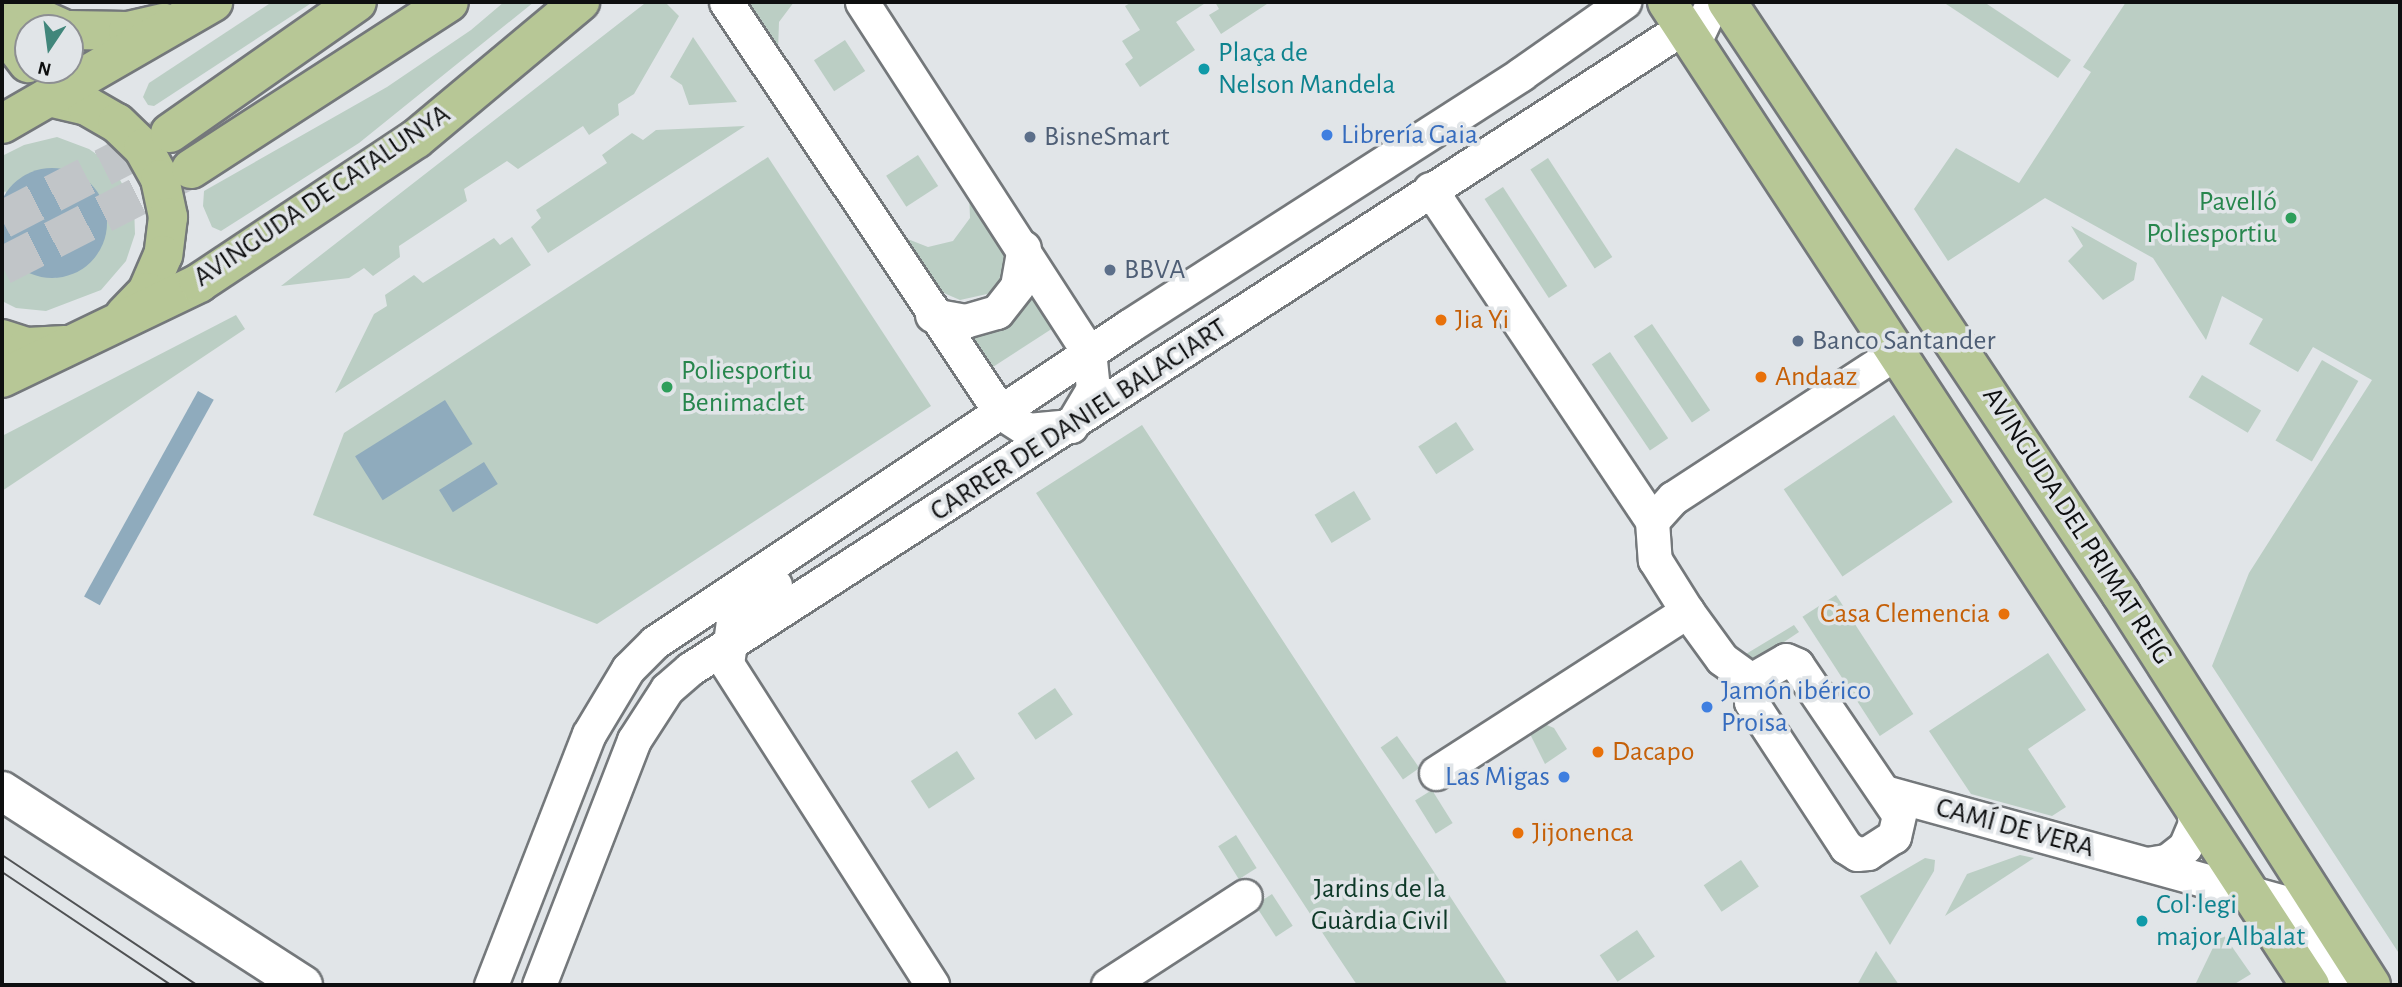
<!DOCTYPE html>
<html>
<head>
<meta charset="utf-8">
<style>
  body { margin:0 }
  #map { position:relative; width:2402px; height:987px; overflow:hidden; background:#e1e5e8; font-family:"Alegreya Sans",sans-serif }
  div>[style] { position:absolute }
  .green>* { inset:0; background:#bbcec4; transform-origin:0 0 }
  .water>* { inset:0; background:#8fabbd; transform-origin:0 0 }
  .round { border-radius:50% }
  .primary-tunnel>* { height:38px; margin-top:-19px; transform-origin:0; background:repeating-linear-gradient(90deg,#c1c5c8 0 38px,transparent 0 57px) }
  .roads { filter:drop-shadow(2px 0 #74787b) drop-shadow(-2px 0 #74787b) drop-shadow(0 2px #74787b) drop-shadow(0 -2px #74787b) }
  .minor>* { height:33px; margin:-16.5px; padding:0 16.5px; transform-origin:16.5px; border-radius:16.5px; background:#fff }
  .tertiary>* { height:38px; margin:-19px; padding:0 19px; transform-origin:19px; border-radius:19px; background:#fff }
  .primary>* { height:38px; margin:-19px; padding:0 19px; transform-origin:19px; border-radius:19px; background:#b7c796 }
  .tram>* { height:2px; margin:-1px; padding:0 1px; transform-origin:1px; border-radius:1px; background:#4f5153 }
  .dots>* { width:19px; height:19px; translate:-50% -50%; box-sizing:border-box; border:4px solid #e1e5e8; border-radius:50% }
  span { translate:-50% -50%; white-space:nowrap; text-align:center; line-height:1.15; -webkit-text-stroke:7px #e1e5e8; paint-order:stroke }
  .culture-label { font-size:28px; color:#0d838f }
  .left { translate:0 -50%; text-align:left }
  .shop-label { font-size:28px; color:#366cbe }
  .right { translate:-100% -50%; text-align:right }
  .service-label { font-size:28px; color:#4e5e75 }
  .street-label { font-size:28px; color:#0e0f10 }
  .leisure-label { font-size:28px; color:#27864d }
  .food-label { font-size:28px; color:#c56008 }
  .park-label { font-size:28px; color:#0d3827 }
  .frame { position:absolute; inset:0; border:4px solid #0e0f10; pointer-events:none }
  .north { position:absolute; left:14px; top:14px; width:70px; height:70px; box-sizing:border-box; background:#e1e5e8; border:2px solid #8d8f92; border-radius:50%; rotate:193deg; font-size:19px; font-weight:700; line-height:28px; text-align:center; color:#0e0f10 }
  .north::after { content:''; display:block; margin:auto; width:24px; height:32px; background:#41867b; clip-path:polygon(50% 0,100% 100%,50% 72%,0 100%) }
</style>
</head>
<body>
<div id="map">
  <div class="green">
    <i style="clip-path:polygon(272px 2px,313px 2px,154px 106px,148px 105px,143px 97px,149px 83px)"></i>
    <i style="clip-path:polygon(504px 2px,534px 2px,359px 143px,221px 231px,212px 227px,203px 206px,204px 191px,387px 87px,471px 30px)"></i>
    <i style="clip-path:polygon(665px 2px,679px 16px,634px 94px,618px 104px,619px 115px,589px 135px,583px 126px,518px 169px,507px 161px,464px 189px,467px 201px,399px 246px,400px 257px,373px 276px,364px 268px,349px 278px,281px 286px,644px 4px)"></i>
    <i style="clip-path:polygon(747px 2px,794px 2px,779px 22px,778px 51px)"></i>
    <i style="clip-path:polygon(1132px 2px,1207px 2px,1176px 22px,1195px 50px,1140px 87px,1125px 64px,1133px 58px,1122px 41px,1140px 30px,1125px 6px)"></i>
    <i style="clip-path:polygon(1215px 2px,1270px 2px,1221px 34px,1209px 15px,1219px 9px)"></i>
    <i style="clip-path:polygon(1943px 2px,1984px 2px,2071px 60px,2058px 78px)"></i>
    <i style="clip-path:polygon(2126px 2px,2400px 2px,2400px 955px,2212px 666px,2249px 573px,2372px 380px,2313px 347px,2298px 372px,2249px 344px,2263px 319px,2222px 296px,2206px 340px,2153px 258px,2045px 198px,1948px 261px,1914px 209px,1956px 148px,2019px 183px,2091px 72px,2083px 67px)"></i>
    <i style="clip-path:polygon(693px 37px,737px 102px,689px 105px,682px 85px,670px 77px)"></i>
    <i style="left:845px;top:40px;width:37px;height:37px;rotate:57deg"></i>
    <i style="clip-path:polygon(745px 126px,548px 253px,531px 227px,541px 218px,536px 210px,607px 163px,602px 155px,632px 133px,643px 140px,656px 130px)"></i>
    <i style="clip-path:polygon(57px 137px,89px 149px,112px 165px,134px 206px,135px 234px,126px 261px,101px 290px,46px 311px,16px 308px,2px 301px,2px 249px,22px 271px,56px 278px,5px 191px,2px 197px,2px 156px,24px 145px)"></i>
    <i style="left:918px;top:155px;width:37px;height:38px;rotate:57deg"></i>
    <i style="clip-path:polygon(768px 157px,931px 406px,597px 624px,313px 515px,344px 433px)"></i>
    <i style="left:1548px;top:158px;width:118px;height:21px;rotate:57deg"></i>
    <i style="left:1503px;top:187px;width:118px;height:22px;rotate:57deg"></i>
    <i style="clip-path:polygon(969px 193px,1005px 251px,1007px 263px,999px 284px,987px 294px,960px 300px,937px 290px,900px 236px,928px 247px,953px 241px,970px 218px)"></i>
    <i style="clip-path:polygon(2071px 226px,2137px 263px,2134px 280px,2103px 300px,2068px 261px,2083px 246px)"></i>
    <i style="clip-path:polygon(512px 237px,531px 265px,335px 393px,374px 314px,387px 306px,385px 295px,414px 275px,423px 283px,494px 238px,500px 245px)"></i>
    <i style="left:1029px;top:290px;width:45px;height:75px;rotate:57deg"></i>
    <i style="clip-path:polygon(236px 315px,245px 329px,2px 491px,2px 436px)"></i>
    <i style="left:1652px;top:324px;width:104px;height:22px;rotate:56deg"></i>
    <i style="left:1610px;top:352px;width:104px;height:22px;rotate:56deg"></i>
    <i style="left:2322px;top:360px;width:42px;height:93px;rotate:30deg"></i>
    <i style="left:2202px;top:375px;width:69px;height:26px;rotate:31deg"></i>
    <i style="left:1894px;top:415px;width:105px;height:133px;rotate:56deg"></i>
    <i style="left:1456px;top:422px;width:33px;height:45px;rotate:57deg"></i>
    <i style="clip-path:polygon(1142px 425px,1436px 875px,1508px 985px,1357px 985px,1331px 946px,1036px 493px)"></i>
    <i style="left:1354px;top:491px;width:33px;height:46px;rotate:59deg"></i>
    <i style="left:1836px;top:595px;width:142px;height:40px;rotate:57deg"></i>
    <i style="clip-path:polygon(1794px 625px,1799px 632px,1751px 664px,1741px 657px)"></i>
    <i style="clip-path:polygon(2048px 653px,2086px 710px,2028px 749px,2066px 807px,2052px 816px,1971px 794px,1929px 731px)"></i>
    <i style="left:1055px;top:688px;width:32px;height:45px;rotate:56deg"></i>
    <i style="clip-path:polygon(1542px 723px,1554px 728px,1567px 749px,1545px 764px,1530px 734px)"></i>
    <i style="left:1397px;top:736px;width:39px;height:20px;rotate:55deg"></i>
    <i style="left:957px;top:751px;width:33px;height:55px;rotate:57deg"></i>
    <i style="left:1432px;top:790px;width:39px;height:20px;rotate:58deg"></i>
    <i style="left:1236px;top:835px;width:39px;height:21px;rotate:58deg"></i>
    <i style="clip-path:polygon(2020px 855px,2034px 858px,1945px 916px,1967px 874px)"></i>
    <i style="clip-path:polygon(1925px 858px,1935px 860px,1934px 871px,1890px 945px,1860px 896px)"></i>
    <i style="left:1741px;top:860px;width:32px;height:45px;rotate:56deg"></i>
    <i style="left:1272px;top:894px;width:38px;height:20px;rotate:57deg"></i>
    <i style="left:1637px;top:930px;width:32px;height:45px;rotate:56deg"></i>
    <i style="clip-path:polygon(2221px 931px,2251px 974px,2233px 985px,2195px 985px)"></i>
    <i style="clip-path:polygon(1876px 951px,1899px 985px,1857px 985px)"></i>
  </div>
  <div class="water">
    <i class="round" style="left:-3px;top:168px;width:110px;height:110px"></i>
    <i style="left:198px;top:391px;width:18px;height:235px;rotate:29deg"></i>
    <i style="left:445px;top:400px;width:52px;height:106px;rotate:58deg"></i>
    <i style="left:484px;top:462px;width:26px;height:53px;rotate:58deg"></i>
  </div>
  <div class="primary-tunnel">
    <i style="left:2px;top:220px;width:189px;rotate:-27.4deg"></i>
    <i style="left:2px;top:266px;width:211px;rotate:-27.1deg"></i>
  </div>
  <div class="roads">
    <div class="minor">
      <i style="left:726px;top:2px;width:493px;rotate:56.2deg"></i>
      <i style="left:1000px;top:412px;width:33px;rotate:33deg"></i>
      <i style="left:1028px;top:430px;width:43px;rotate:-5.3deg"></i>
      <i style="left:1071px;top:426px;width:43px;rotate:-59.3deg"></i>
      <i style="left:1093px;top:389px;width:36px;rotate:-96deg"></i>
      <i style="left:1089px;top:353px;width:418px;rotate:-122.9deg"></i>
      <i style="left:1694px;top:42px;width:44px;rotate:-64.6deg"></i>
      <i style="left:1430px;top:189px;width:399px;rotate:56.2deg"></i>
      <i style="left:1652px;top:521px;width:39px;rotate:86deg"></i>
      <i style="left:1655px;top:560px;width:60px;rotate:57.9deg"></i>
      <i style="left:1687px;top:611px;width:59px;rotate:53.9deg"></i>
      <i style="left:1722px;top:659px;width:36px;rotate:36deg"></i>
      <i style="left:932px;top:315px;width:34px;rotate:10deg"></i>
      <i style="left:965px;top:321px;width:33px;rotate:-16deg"></i>
      <i style="left:997px;top:312px;width:33px;rotate:-52deg"></i>
      <i style="left:1017px;top:286px;width:39px;rotate:-80deg"></i>
      <i style="left:1652px;top:521px;width:31px;rotate:-48deg"></i>
      <i style="left:1673px;top:498px;width:267px;rotate:-33.1deg"></i>
      <i style="left:775px;top:585px;width:55px;rotate:139.4deg"></i>
      <i style="left:733px;top:621px;width:43px;rotate:97.9deg"></i>
      <i style="left:727px;top:664px;width:381px;rotate:57.4deg"></i>
      <i style="left:1786px;top:660px;width:12px;rotate:24deg"></i>
      <i style="left:1797px;top:665px;width:181px;rotate:55.8deg"></i>
      <i style="left:1899px;top:815px;width:22px;rotate:103deg"></i>
      <i style="left:1894px;top:836px;width:31px;rotate:147deg"></i>
      <i style="left:1868px;top:853px;width:11px;rotate:175deg"></i>
      <i style="left:1857px;top:854px;width:13px;rotate:-148deg"></i>
      <i style="left:1846px;top:847px;width:173px;rotate:-123.2deg"></i>
      <i style="left:1751px;top:702px;width:22px;rotate:-90deg"></i>
      <i style="left:1751px;top:680px;width:40px;rotate:-29.7deg"></i>
      <i style="left:1436px;top:773px;width:299px;rotate:-32.8deg"></i>
      <i style="left:1884px;top:792px;width:418px;rotate:15.4deg"></i>
      <i style="left:2287px;top:903px;width:80px;rotate:54.7deg"></i>
      <i style="left:2333px;top:968px;width:25px;rotate:42deg"></i>
      <i style="left:2147px;top:864px;width:20px;rotate:-9deg"></i>
      <i style="left:2167px;top:861px;width:23px;rotate:-38deg"></i>
      <i style="left:2185px;top:847px;width:26px;rotate:-67deg"></i>
      <i style="left:2195px;top:823px;width:18px;rotate:-99deg"></i>
      <i style="left:491px;top:985px;width:269px;rotate:-68.7deg"></i>
      <i style="left:589px;top:734px;width:76px;rotate:-59deg"></i>
      <i style="left:628px;top:669px;width:38px;rotate:-45deg"></i>
      <i style="left:655px;top:642px;width:570px;rotate:-33.69deg"></i>
      <i style="left:1129px;top:326px;width:466px;rotate:-32.7deg"></i>
      <i style="left:1521px;top:74px;width:126px;rotate:-35deg"></i>
      <i style="left:539px;top:985px;width:263px;rotate:-68.8deg"></i>
      <i style="left:634px;top:740px;width:61px;rotate:-57.1deg"></i>
      <i style="left:667px;top:689px;width:30px;rotate:-41deg"></i>
      <i style="left:690px;top:669px;width:1183px;rotate:-32.86deg"></i>
      <i style="left:1108px;top:985px;width:163px;rotate:-33deg"></i>
    </div>
    <div class="tertiary">
      <i style="left:2px;top:791px;width:358px;rotate:32.8deg"></i>
    </div>
    <div class="primary">
      <i style="left:4px;top:2px;width:63px;rotate:24.5deg"></i>
      <i style="left:1667px;top:2px;width:1175px;rotate:56.81deg"></i>
      <i style="left:1727px;top:2px;width:711px;rotate:56.35deg"></i>
      <i style="left:2121px;top:594px;width:464px;rotate:57.4deg"></i>
      <i style="left:2px;top:29px;width:43px;rotate:52.6deg"></i>
      <i style="left:70px;top:30px;width:58px;rotate:1deg"></i>
      <i style="left:128px;top:31px;width:37px;rotate:-13deg"></i>
      <i style="left:53px;top:98px;width:35px;rotate:13deg"></i>
      <i style="left:87px;top:106px;width:34px;rotate:30deg"></i>
      <i style="left:117px;top:123px;width:36px;rotate:44deg"></i>
      <i style="left:143px;top:148px;width:35px;rotate:61deg"></i>
      <i style="left:160px;top:179px;width:39px;rotate:78deg"></i>
      <i style="left:168px;top:217px;width:38px;rotate:97deg"></i>
      <i style="left:163px;top:255px;width:40px;rotate:113.4deg"></i>
      <i style="left:147px;top:292px;width:32px;rotate:134deg"></i>
      <i style="left:2px;top:124px;width:244px;rotate:-30deg"></i>
      <i style="left:170px;top:133px;width:228px;rotate:-35deg"></i>
      <i style="left:191px;top:169px;width:307px;rotate:-32.9deg"></i>
      <i style="left:2px;top:339px;width:26px;rotate:18deg"></i>
      <i style="left:27px;top:347px;width:38px;rotate:-3deg"></i>
      <i style="left:2px;top:378px;width:219px;rotate:-25.7deg"></i>
      <i style="left:199px;top:283px;width:260px;rotate:-33.6deg"></i>
      <i style="left:416px;top:139px;width:214px;rotate:-39.9deg"></i>
    </div>
  </div>
  <div class="tram">
    <i style="left:2px;top:855px;width:234px;rotate:33.7deg"></i>
    <i style="left:2px;top:872px;width:203px;rotate:33.8deg"></i>
  </div>
  <div class="dots">
    <i style="left:1204px;top:69px;background:#0f9aa8"></i>
    <i style="left:1327px;top:135px;background:#3f7fe0"></i>
    <i style="left:1030px;top:137px;background:#5c6f8a"></i>
    <i style="left:2291px;top:218px;background:#2e9e5b"></i>
    <i style="left:1110px;top:270px;background:#5c6f8a"></i>
    <i style="left:1441px;top:320px;background:#e8710a"></i>
    <i style="left:1798px;top:341px;background:#5c6f8a"></i>
    <i style="left:1761px;top:377px;background:#e8710a"></i>
    <i style="left:667px;top:387px;background:#2e9e5b"></i>
    <i style="left:2004px;top:614px;background:#e8710a"></i>
    <i style="left:1707px;top:707px;background:#3f7fe0"></i>
    <i style="left:1598px;top:752px;background:#e8710a"></i>
    <i style="left:1564px;top:777px;background:#3f7fe0"></i>
    <i style="left:1518px;top:833px;background:#e8710a"></i>
    <i style="left:2142px;top:921px;background:#0f9aa8"></i>
  </div>
  <div class="culture-label">
    <span class="left" style="left:1218px;top:69px">Plaça de<br>Nelson Mandela</span>
    <span class="left" style="left:2156px;top:921px">Col·legi<br>major Albalat</span>
  </div>
  <div class="shop-label">
    <span class="left" style="left:1341px;top:135px">Librería Gaia</span>
    <span class="left" style="left:1721px;top:707px">Jamón ibérico<br>Proisa</span>
    <span class="right" style="left:1550px;top:777px">Las Migas</span>
  </div>
  <div class="service-label">
    <span class="left" style="left:1044px;top:137px">BisneSmart</span>
    <span class="left" style="left:1124px;top:270px">BBVA</span>
    <span class="left" style="left:1812px;top:341px">Banco Santander</span>
  </div>
  <div class="street-label">
    <span style="left:322px;top:196px;rotate:-34deg">AVINGUDA DE CATALUNYA</span>
    <span style="left:1079px;top:420px;rotate:-33deg">CARRER DE DANIEL BALACIART</span>
    <span style="left:2077px;top:526px;rotate:57deg">AVINGUDA DEL PRIMAT REIG</span>
    <span style="left:2015px;top:828px;rotate:15deg">CAMÍ DE VERA</span>
  </div>
  <div class="leisure-label">
    <span class="right" style="left:2277px;top:218px">Pavelló<br>Poliesportiu</span>
    <span class="left" style="left:681px;top:387px">Poliesportiu<br>Benimaclet</span>
  </div>
  <div class="food-label">
    <span class="left" style="left:1455px;top:320px">Jia Yi</span>
    <span class="left" style="left:1775px;top:377px">Andaaz</span>
    <span class="right" style="left:1990px;top:614px">Casa Clemencia</span>
    <span class="left" style="left:1612px;top:752px">Dacapo</span>
    <span class="left" style="left:1532px;top:833px">Jijonenca</span>
  </div>
  <div class="park-label">
    <span style="left:1380px;top:905px">Jardins de la<br>Guàrdia Civil</span>
  </div>
  <div class="frame"></div>
  <div class="north">N</div>
</div>
</body>
</html>
